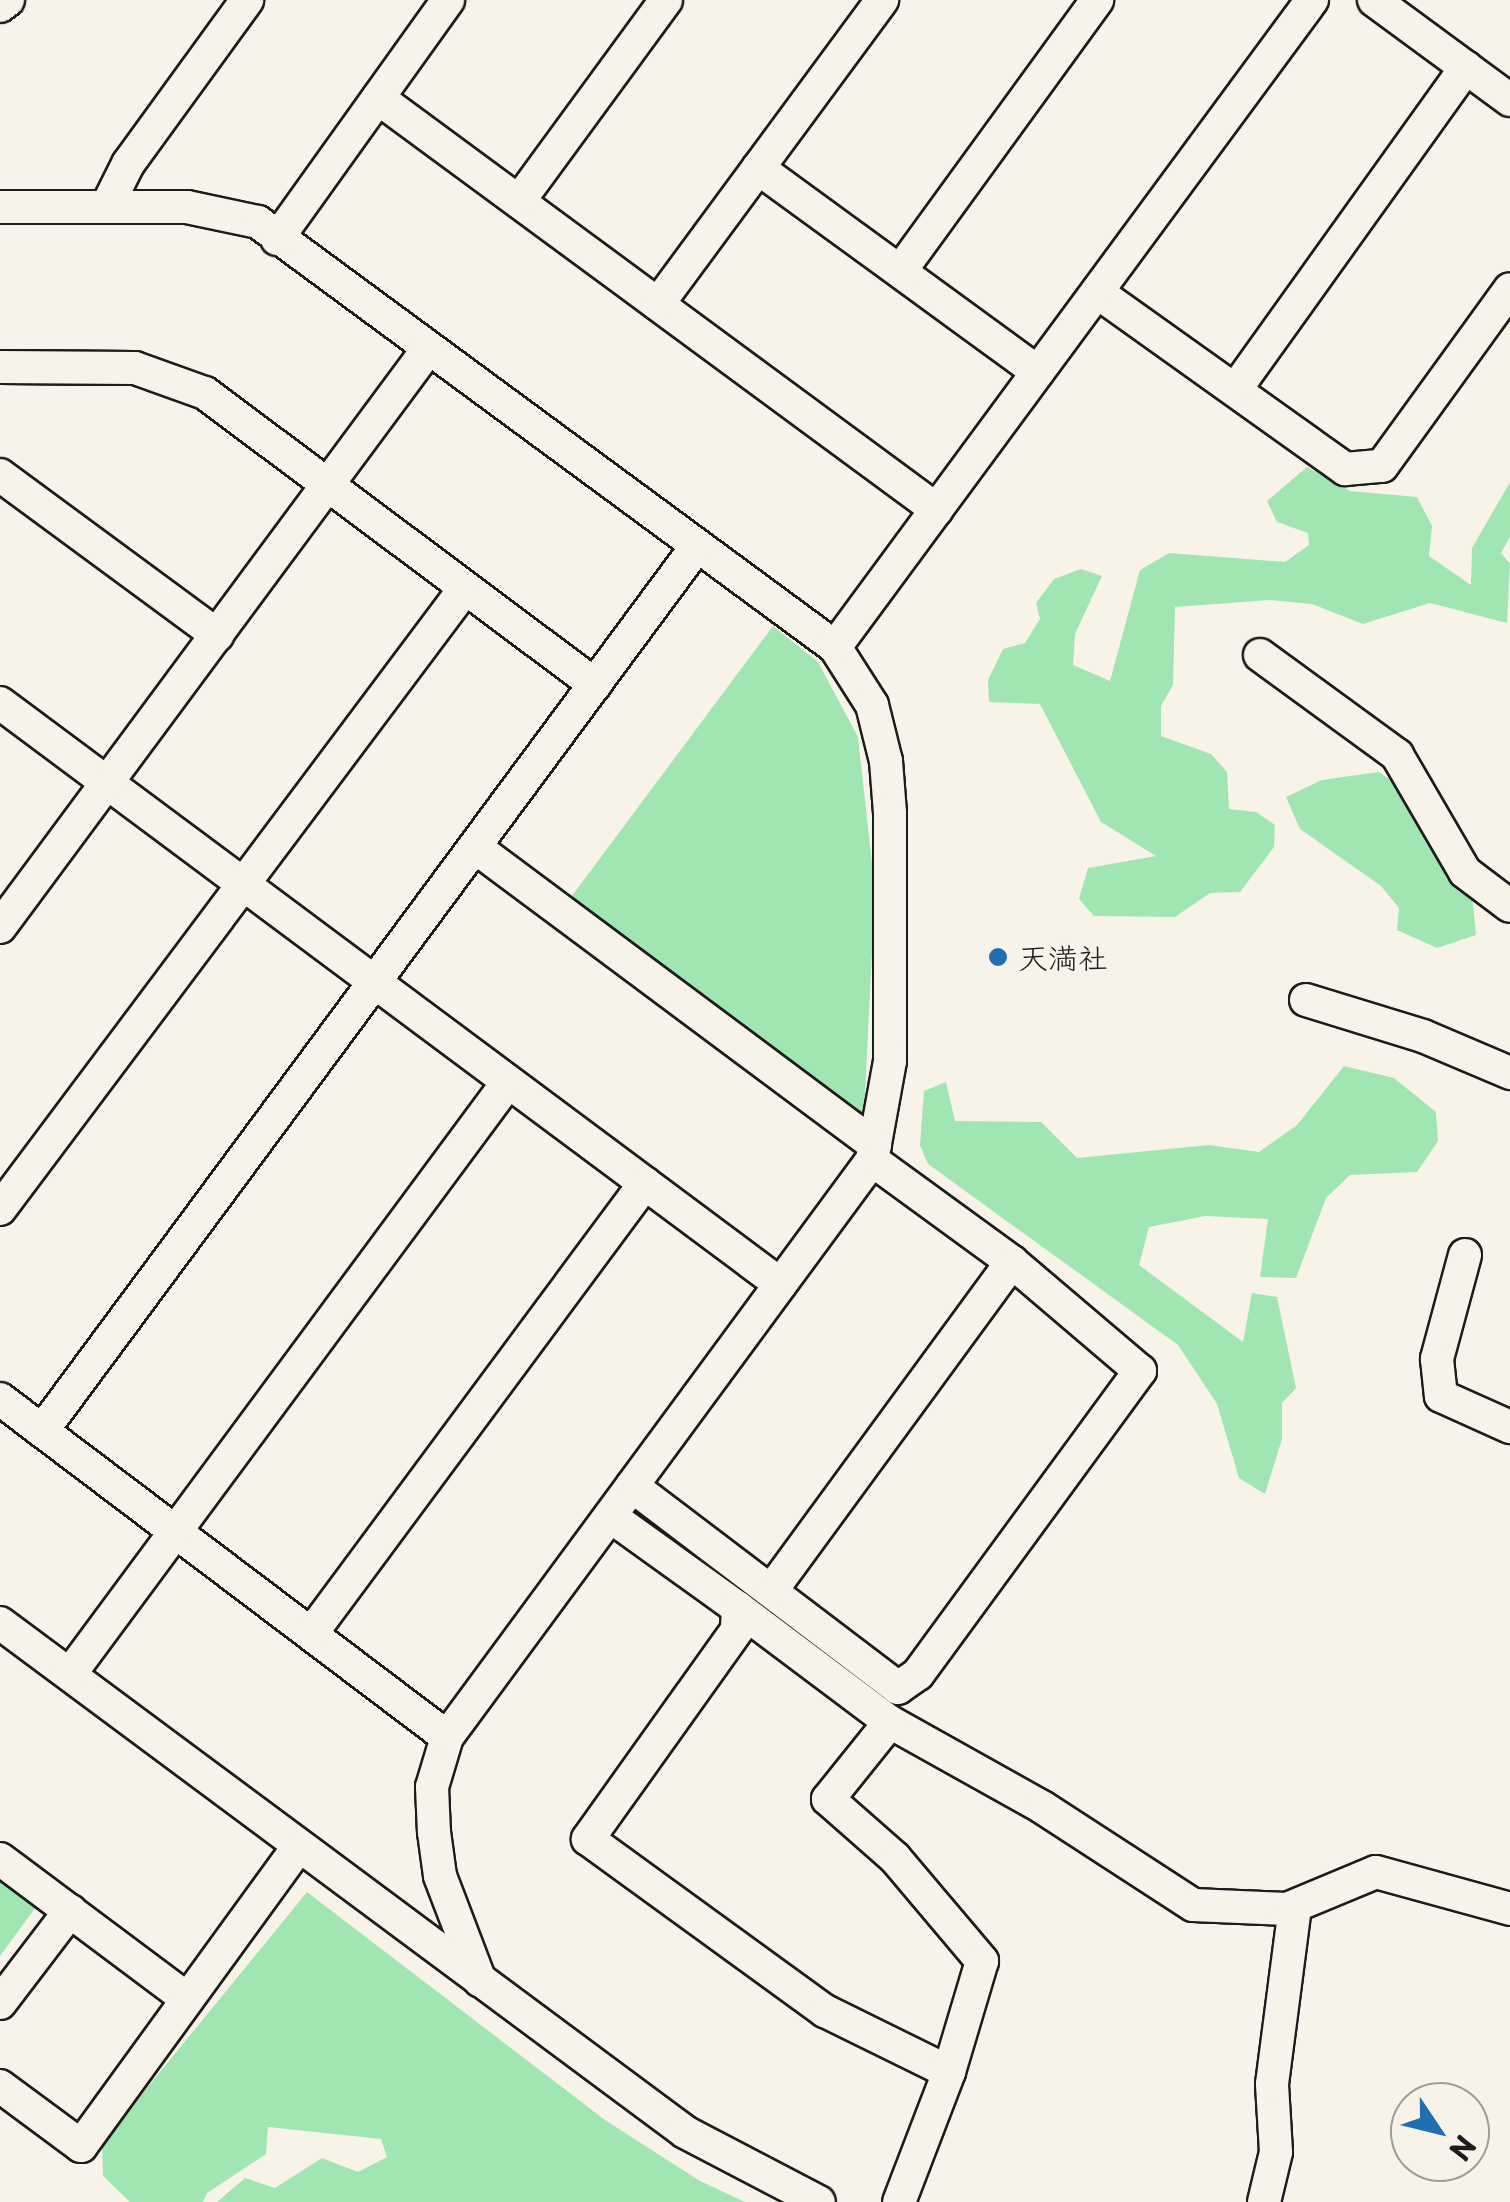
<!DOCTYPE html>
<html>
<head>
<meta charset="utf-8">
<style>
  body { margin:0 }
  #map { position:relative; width:1510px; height:2202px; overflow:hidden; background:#f7f3e8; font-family:"Playpen Sans","Klee One",sans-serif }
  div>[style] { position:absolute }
  .green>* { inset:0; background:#a1e6b2 }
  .roads { filter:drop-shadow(2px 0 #1c1c1c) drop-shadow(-2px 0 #1c1c1c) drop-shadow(0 2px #1c1c1c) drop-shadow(0 -2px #1c1c1c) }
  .minor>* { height:32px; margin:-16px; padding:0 16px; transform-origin:16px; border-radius:16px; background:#f7f3e8 }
  .dots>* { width:28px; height:28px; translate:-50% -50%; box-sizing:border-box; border:5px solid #f7f3e8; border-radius:50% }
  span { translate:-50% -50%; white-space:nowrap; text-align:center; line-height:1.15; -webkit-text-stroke:8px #f7f3e8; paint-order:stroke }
  .poi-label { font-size:30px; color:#1c1c1c }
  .left { translate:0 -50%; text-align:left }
  .north { position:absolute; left:1390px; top:2082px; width:100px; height:100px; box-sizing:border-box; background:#f7f3e8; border:2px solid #9f9d96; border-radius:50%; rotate:125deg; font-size:28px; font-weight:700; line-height:40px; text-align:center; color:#1c1c1c }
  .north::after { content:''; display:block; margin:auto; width:35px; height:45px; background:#1f6fb2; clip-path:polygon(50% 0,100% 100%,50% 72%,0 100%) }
</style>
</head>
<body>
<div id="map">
  <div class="green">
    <i style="clip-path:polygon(1307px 467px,1350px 491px,1417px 497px,1432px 526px,1429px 556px,1471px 585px,1472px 548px,1510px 482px,1510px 537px,1501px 553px,1510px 564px,1507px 623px,1430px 603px,1363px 624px,1312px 604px,1270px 600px,1175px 607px,1173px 685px,1161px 706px,1161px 736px,1211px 754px,1227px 772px,1229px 809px,1256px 812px,1275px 825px,1274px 847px,1240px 892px,1210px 893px,1175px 917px,1094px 916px,1079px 899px,1088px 868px,1156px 856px,1101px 822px,1040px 704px,989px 702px,988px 680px,1003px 649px,1025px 643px,1040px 619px,1036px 603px,1054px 579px,1081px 569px,1102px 576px,1075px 634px,1073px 665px,1110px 681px,1140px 570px,1169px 553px,1285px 562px,1309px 545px,1308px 533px,1277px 522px,1267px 501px)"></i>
    <i style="clip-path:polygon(773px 626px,818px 662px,858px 737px,875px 891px,864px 1113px,849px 1115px,566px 904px)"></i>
    <i style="clip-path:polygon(1379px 772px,1424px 803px,1470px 874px,1476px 935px,1437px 948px,1397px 930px,1399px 908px,1381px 886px,1300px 829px,1286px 797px,1322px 780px)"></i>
    <i style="clip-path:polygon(1344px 1066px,1394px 1078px,1436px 1112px,1438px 1141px,1417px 1172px,1350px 1175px,1326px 1198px,1296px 1278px,1260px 1277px,1268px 1219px,1205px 1216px,1149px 1227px,1139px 1265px,1243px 1342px,1252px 1293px,1277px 1297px,1296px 1388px,1282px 1403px,1282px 1439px,1265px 1494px,1239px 1478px,1217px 1404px,1178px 1345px,928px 1164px,920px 1145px,924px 1091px,946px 1082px,955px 1121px,1041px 1122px,1077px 1158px,1209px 1145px,1259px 1152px,1297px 1125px)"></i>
    <i style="clip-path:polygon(0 1846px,52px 1885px,0 1956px)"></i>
    <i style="clip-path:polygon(307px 1892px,605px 2120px,700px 2181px,745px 2202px,217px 2202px,245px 2178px,275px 2188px,322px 2158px,358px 2172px,387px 2157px,381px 2139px,268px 2127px,266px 2154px,207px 2193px,203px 2202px,130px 2202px,103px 2176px,102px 2143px)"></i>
  </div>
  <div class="roads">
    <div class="minor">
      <i style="left:1374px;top:0;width:169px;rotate:36.3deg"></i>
      <i style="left:0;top:6px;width:10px;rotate:-37deg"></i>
      <i style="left:378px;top:98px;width:694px;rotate:36.39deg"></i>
      <i style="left:758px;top:168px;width:346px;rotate:36.1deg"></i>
      <i style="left:519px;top:201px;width:249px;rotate:-53.8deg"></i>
      <i style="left:108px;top:204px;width:45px;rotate:-63.4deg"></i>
      <i style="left:128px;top:164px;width:203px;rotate:-54deg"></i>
      <i style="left:0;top:207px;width:187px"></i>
      <i style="left:187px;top:207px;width:73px;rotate:11.9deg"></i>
      <i style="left:258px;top:222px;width:717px;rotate:36.37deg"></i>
      <i style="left:835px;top:647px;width:69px;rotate:57.5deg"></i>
      <i style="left:872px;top:705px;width:58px;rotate:76deg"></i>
      <i style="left:886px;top:761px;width:52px;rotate:85.6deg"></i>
      <i style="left:890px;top:813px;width:248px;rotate:90deg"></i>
      <i style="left:890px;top:1061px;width:101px;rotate:100.3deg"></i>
      <i style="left:872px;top:1160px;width:717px;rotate:126.37deg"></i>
      <i style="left:447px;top:1737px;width:52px;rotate:106.7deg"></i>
      <i style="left:432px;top:1787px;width:45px;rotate:87.5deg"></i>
      <i style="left:434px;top:1832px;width:44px;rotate:82.2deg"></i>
      <i style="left:440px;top:1876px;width:112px;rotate:69.1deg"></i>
      <i style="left:277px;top:239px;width:294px;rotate:-54.4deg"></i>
      <i style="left:901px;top:270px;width:334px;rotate:-54deg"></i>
      <i style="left:1097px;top:292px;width:305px;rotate:35.5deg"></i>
      <i style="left:1345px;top:469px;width:37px;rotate:-5deg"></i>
      <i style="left:1382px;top:466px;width:218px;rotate:-54.1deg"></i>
      <i style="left:658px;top:304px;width:378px;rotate:-53.6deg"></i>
      <i style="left:0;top:367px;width:135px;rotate:0.4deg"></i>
      <i style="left:135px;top:368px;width:74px;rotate:19.7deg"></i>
      <i style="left:205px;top:393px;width:487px;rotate:36.8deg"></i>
      <i style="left:1235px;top:390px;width:397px;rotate:-54.4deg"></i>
      <i style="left:0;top:475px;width:270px;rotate:36.4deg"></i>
      <i style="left:835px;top:647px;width:804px;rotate:-53.6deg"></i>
      <i style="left:1260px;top:655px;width:170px;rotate:36.1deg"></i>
      <i style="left:1397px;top:755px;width:135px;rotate:59.8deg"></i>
      <i style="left:1465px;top:872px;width:56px;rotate:37.1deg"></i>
      <i style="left:0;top:703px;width:973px;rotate:36.68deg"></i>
      <i style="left:475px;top:847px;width:499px;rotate:36.7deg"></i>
      <i style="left:0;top:927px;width:719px;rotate:-53.48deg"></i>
      <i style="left:1306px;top:1000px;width:122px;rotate:17.1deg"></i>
      <i style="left:1423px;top:1036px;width:95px;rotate:23deg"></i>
      <i style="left:0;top:1209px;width:772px;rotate:-53.16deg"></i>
      <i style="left:1465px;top:1255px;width:108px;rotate:105.1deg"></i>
      <i style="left:1437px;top:1359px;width:37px;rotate:84deg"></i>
      <i style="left:1441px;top:1396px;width:76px;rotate:24.2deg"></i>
      <i style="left:0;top:1399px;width:560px;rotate:37.09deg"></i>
      <i style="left:42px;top:1431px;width:1101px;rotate:-53.49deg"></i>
      <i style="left:632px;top:1486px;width:334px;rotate:37.2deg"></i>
      <i style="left:898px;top:1688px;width:24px;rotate:-35deg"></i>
      <i style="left:918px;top:1674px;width:376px;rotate:-53.8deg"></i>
      <i style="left:1140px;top:1371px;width:168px;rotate:-139.6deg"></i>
      <i style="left:1012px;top:1262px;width:173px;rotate:-143.9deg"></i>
      <i style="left:610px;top:1516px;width:158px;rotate:35.7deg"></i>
      <i style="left:738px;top:1608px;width:22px;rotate:93deg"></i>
      <i style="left:737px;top:1630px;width:257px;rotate:125.5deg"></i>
      <i style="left:588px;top:1839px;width:293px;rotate:36deg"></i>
      <i style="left:825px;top:2011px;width:138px;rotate:26.2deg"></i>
      <i style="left:771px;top:1591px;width:408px;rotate:-53.8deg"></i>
      <i style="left:738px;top:1608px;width:190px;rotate:36.9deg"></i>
      <i style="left:890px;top:1722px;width:174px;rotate:29.2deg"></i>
      <i style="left:1042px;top:1807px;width:180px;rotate:33deg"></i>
      <i style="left:1193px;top:1905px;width:94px;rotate:2.4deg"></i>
      <i style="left:1287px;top:1909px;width:96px;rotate:-22.6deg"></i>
      <i style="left:1376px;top:1872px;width:139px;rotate:15.4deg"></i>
      <i style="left:0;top:1623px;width:853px;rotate:36.61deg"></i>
      <i style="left:685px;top:2132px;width:151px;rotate:27.6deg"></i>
      <i style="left:311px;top:1634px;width:561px;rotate:-53.48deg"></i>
      <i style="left:70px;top:1674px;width:736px;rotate:-53.5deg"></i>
      <i style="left:890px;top:1722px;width:99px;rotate:128.8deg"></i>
      <i style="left:828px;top:1799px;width:89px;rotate:41.4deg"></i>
      <i style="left:895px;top:1858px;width:135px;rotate:49.8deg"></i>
      <i style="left:982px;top:1961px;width:116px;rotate:106.6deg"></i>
      <i style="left:949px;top:2072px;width:139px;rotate:111deg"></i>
      <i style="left:0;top:1859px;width:234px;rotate:36.8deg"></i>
      <i style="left:0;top:2003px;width:116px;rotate:-52.7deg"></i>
      <i style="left:0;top:2086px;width:101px;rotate:36.5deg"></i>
      <i style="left:81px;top:2146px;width:371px;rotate:-54deg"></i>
      <i style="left:1264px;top:2202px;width:51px;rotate:-76.5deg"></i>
      <i style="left:1276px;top:2152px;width:68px;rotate:-93.4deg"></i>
      <i style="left:1272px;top:2084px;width:179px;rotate:-82.6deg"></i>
    </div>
  </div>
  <div class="dots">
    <i style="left:998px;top:957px;background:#1f6fb2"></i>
  </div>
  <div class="poi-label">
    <span class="left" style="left:1018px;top:957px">天満社</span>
  </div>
  <div class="north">N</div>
</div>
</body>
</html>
